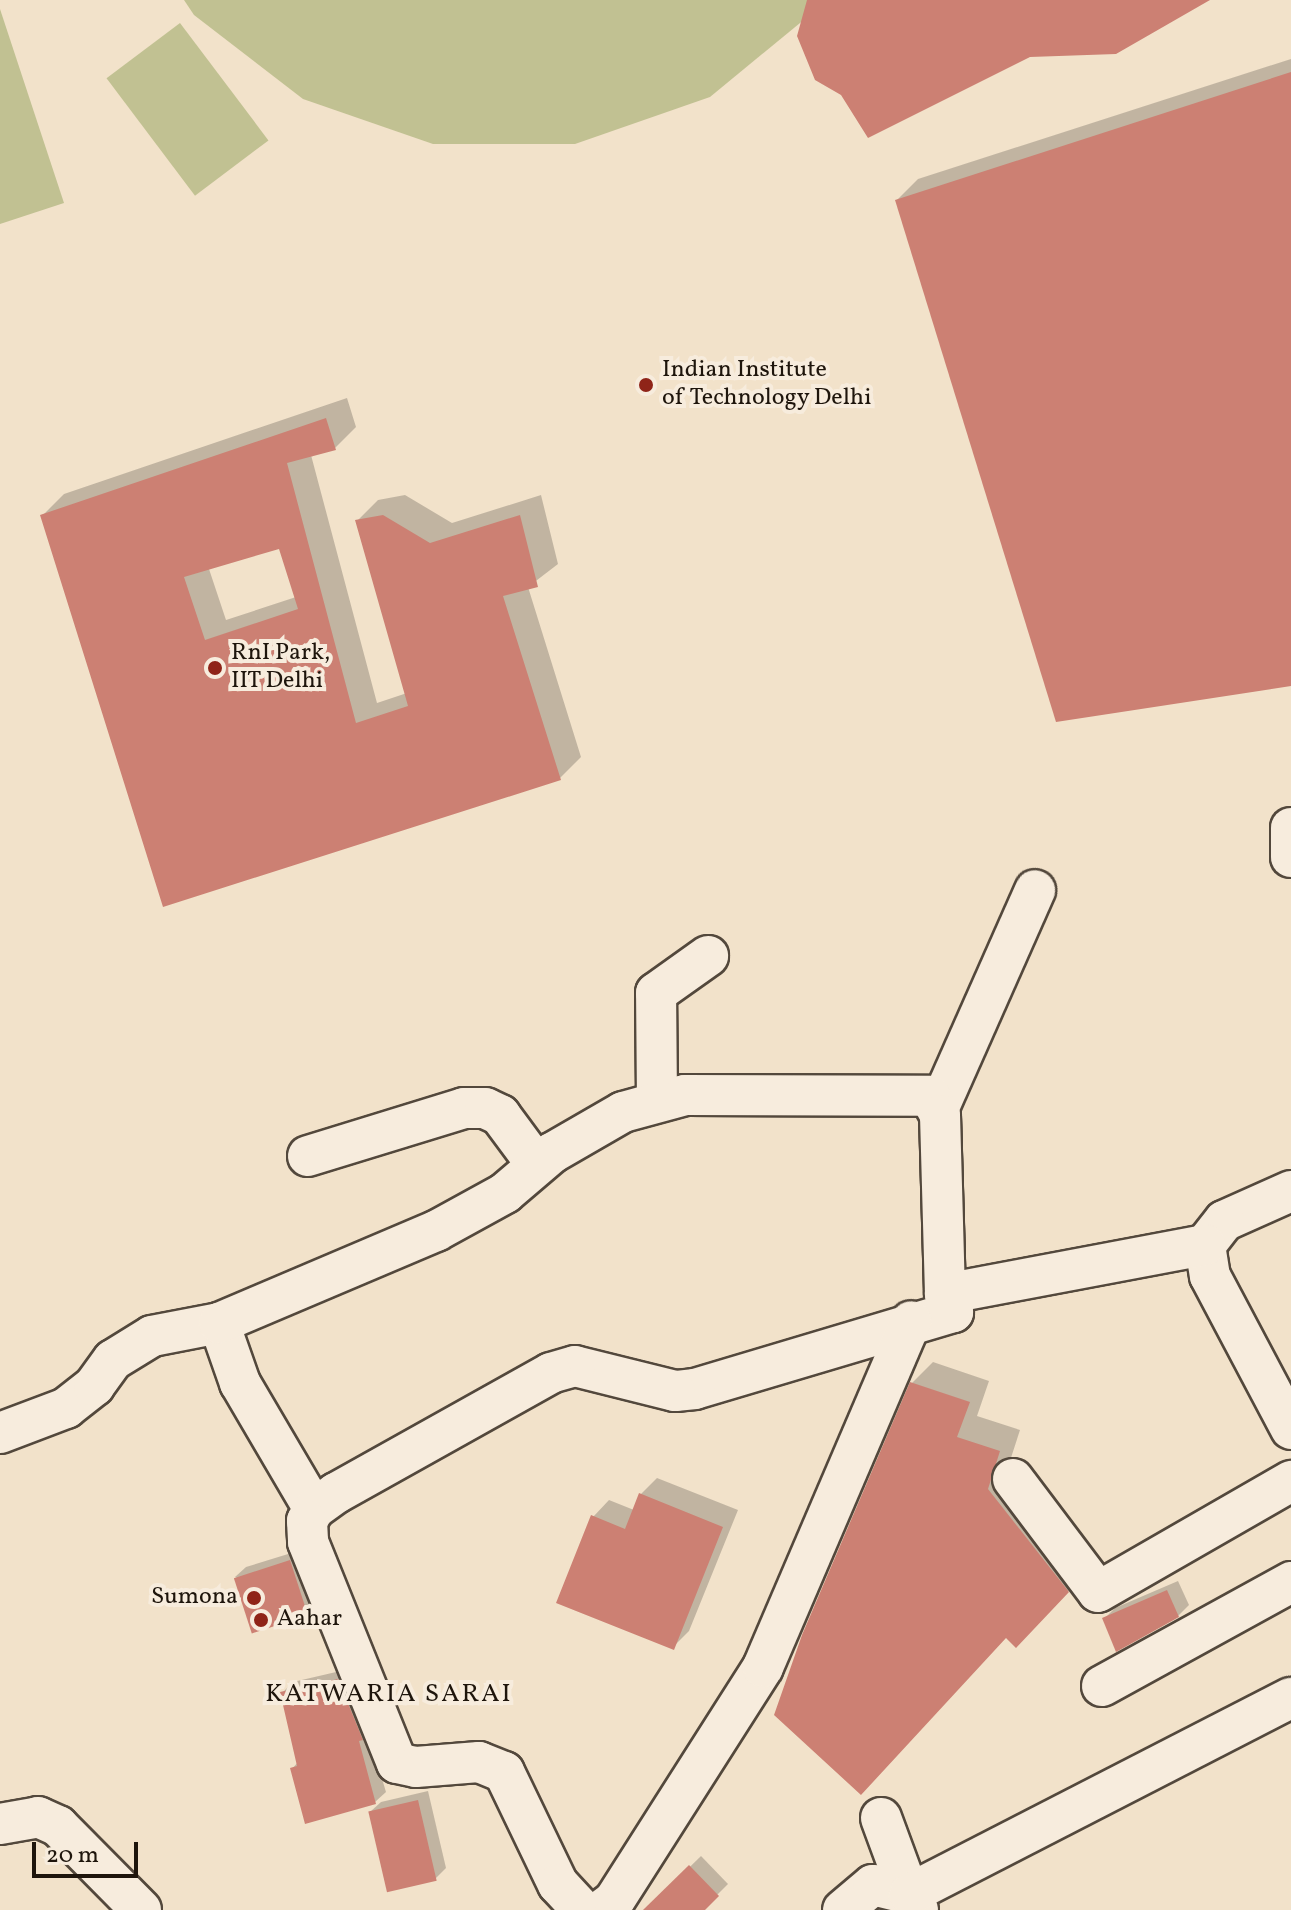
<!DOCTYPE html>
<html>
<head>
<meta charset="utf-8">
<style>
  body { margin:0 }
  #map { position:relative; width:1291px; height:1910px; overflow:hidden; background:#f2e2ca; font-family:Vollkorn,serif }
  div>[style] { position:absolute }
  .green>* { inset:0; background:#c1c192; transform-origin:0 0 }
  .shadow>* { inset:0; background:#0003 }
  .building>* { inset:0; background:#cc8073; transform-origin:0 0 }
  .roads { filter:drop-shadow(2px 0 #53483c) drop-shadow(-2px 0 #53483c) drop-shadow(0 2px #53483c) drop-shadow(0 -2px #53483c) }
  .minor>* { height:40px; margin:-20px; padding:0 20px; transform-origin:20px; border-radius:20px; background:#f7ecdd }
  .dots>* { width:22px; height:22px; translate:-50% -50%; box-sizing:border-box; border:4px solid #f7ecdd; border-radius:50% }
  span { translate:-50% -50%; white-space:nowrap; text-align:center; line-height:1.15; -webkit-text-stroke:8px #f7ecdd; paint-order:stroke }
  .poi-label { font-size:24px; color:#1e150c }
  .left { translate:0 -50%; text-align:left }
  .right { translate:-100% -50%; text-align:right }
  .neighbourhood-label { font-size:26px; color:#1e150c; letter-spacing:2px }
  .scale { position:absolute; left:32px; top:1842px; width:106px; height:36px; box-sizing:border-box; border:4px solid #1e150c; border-top:0; padding-left:10px; font-size:24px; line-height:28px; white-space:nowrap; color:#1e150c; -webkit-text-stroke:6px #f7ecdd; paint-order:stroke }
</style>
</head>
<body>
<div id="map">
  <div class="green">
    <i style="clip-path:polygon(184px 0,828px 0,710px 97px,575px 144px,433px 144px,303px 99px,194px 15px)"></i>
    <i style="clip-path:polygon(0 9px,64px 203px,0 224px)"></i>
    <i style="left:180px;top:23px;width:147px;height:92px;rotate:53deg"></i>
  </div>
  <div class="shadow">
    <i style="clip-path:polygon(1291px 59px,1291px 684px,897px 200px,918px 179px)"></i>
    <i style="clip-path:polygon(evenodd,347px 398px,356px 427px,335px 448px,311px 455px,377px 703px,407px 693px,357px 521px,378px 500px,405px 495px,452px 523px,541px 495px,558px 564px,528px 587px,581px 757px,560px 778px,164px 904px,43px 515px,64px 494px,347px 398px,281px 546px,296px 597px,226px 620px,209px 569px,281px 546px)"></i>
    <i style="clip-path:polygon(933px 1362px,989px 1381px,977px 1416px,1020px 1430px,1008px 1467px,1089px 1569px,1037px 1624px,912px 1383px)"></i>
    <i style="clip-path:polygon(657px 1478px,738px 1510px,689px 1631px,673px 1647px,593px 1517px,609px 1500px,634px 1510px,641px 1494px)"></i>
    <i style="clip-path:polygon(301px 1550px,317px 1603px,307px 1613px,235px 1577px,246px 1567px)"></i>
    <i style="clip-path:polygon(1178px 1581px,1189px 1605px,1178px 1616px,1104px 1619px,1115px 1608px)"></i>
    <i style="clip-path:polygon(349px 1669px,386px 1792px,375px 1802px,292px 1769px,298px 1762px,282px 1693px,293px 1682px)"></i>
    <i style="clip-path:polygon(428px 1791px,446px 1868px,435px 1879px,370px 1812px,381px 1802px)"></i>
    <i style="clip-path:polygon(701px 1856px,728px 1884px,702px 1910px,666px 1910px,656px 1900px)"></i>
  </div>
  <div class="building">
    <i style="clip-path:polygon(807px 0,1210px 0,1116px 54px,1030px 57px,868px 138px,841px 95px,815px 80px,797px 36px)"></i>
    <i style="clip-path:polygon(1291px 72px,1291px 686px,1056px 722px,895px 200px)"></i>
    <i style="clip-path:polygon(evenodd,326px 418px,336px 450px,287px 463px,356px 723px,408px 706px,355px 520px,383px 515px,430px 543px,520px 515px,538px 587px,503px 596px,561px 780px,163px 907px,40px 515px,326px 418px,279px 549px,298px 609px,205px 640px,184px 577px,279px 549px)"></i>
    <i style="clip-path:polygon(910px 1382px,970px 1402px,957px 1437px,1000px 1451px,988px 1489px,1069px 1592px,1016px 1648px,1006px 1638px,861px 1795px,774px 1715px,802px 1635px)"></i>
    <i style="clip-path:polygon(639px 1493px,723px 1527px,674px 1650px,556px 1603px,591px 1515px,625px 1529px)"></i>
    <i style="left:290px;top:1560px;width:58px;height:59px;rotate:72deg"></i>
    <i style="clip-path:polygon(1167px 1590px,1179px 1617px,1116px 1652px,1102px 1618px)"></i>
    <i style="clip-path:polygon(338px 1679px,363px 1740px,359px 1741px,376px 1804px,305px 1824px,290px 1768px,297px 1766px,280px 1692px)"></i>
    <i style="left:418px;top:1800px;width:83px;height:51px;rotate:77deg"></i>
    <i style="clip-path:polygon(689px 1865px,719px 1896px,705px 1910px,643px 1910px)"></i>
  </div>
  <div class="roads">
    <div class="minor">
      <i style="left:1291px;top:828px;width:29px;rotate:90deg"></i>
      <i style="left:657px;top:1101px;width:108px;rotate:-90.5deg"></i>
      <i style="left:656px;top:993px;width:64px;rotate:-35.4deg"></i>
      <i style="left:939px;top:1107px;width:237px;rotate:-66.1deg"></i>
      <i style="left:308px;top:1156px;width:163px;rotate:-17.1deg"></i>
      <i style="left:464px;top:1108px;width:21px"></i>
      <i style="left:485px;top:1108px;width:17px;rotate:25deg"></i>
      <i style="left:500px;top:1115px;width:62px;rotate:53.5deg"></i>
      <i style="left:1291px;top:1191px;width:73px;rotate:155.9deg"></i>
      <i style="left:1224px;top:1221px;width:31px;rotate:128deg"></i>
      <i style="left:1205px;top:1245px;width:31px;rotate:81deg"></i>
      <i style="left:1210px;top:1276px;width:173px;rotate:62.1deg"></i>
      <i style="left:945px;top:1294px;width:265px;rotate:-10.7deg"></i>
      <i style="left:219px;top:1323px;width:64px;rotate:70.7deg"></i>
      <i style="left:240px;top:1383px;width:146px;rotate:59.6deg"></i>
      <i style="left:0;top:1433px;width:71px;rotate:-20.7deg"></i>
      <i style="left:66px;top:1408px;width:36px;rotate:-38deg"></i>
      <i style="left:94px;top:1386px;width:32px;rotate:-54deg"></i>
      <i style="left:113px;top:1360px;width:46px;rotate:-31.6deg"></i>
      <i style="left:152px;top:1336px;width:68px;rotate:-11deg"></i>
      <i style="left:219px;top:1323px;width:236px;rotate:-23deg"></i>
      <i style="left:436px;top:1231px;width:79px;rotate:-28.8deg"></i>
      <i style="left:505px;top:1193px;width:62px;rotate:-40.4deg"></i>
      <i style="left:552px;top:1153px;width:82px;rotate:-30deg"></i>
      <i style="left:623px;top:1112px;width:64px;rotate:-15.3deg"></i>
      <i style="left:685px;top:1095px;width:245px;rotate:0.2deg"></i>
      <i style="left:930px;top:1096px;width:21px;rotate:62deg"></i>
      <i style="left:940px;top:1115px;width:179px;rotate:88.4deg"></i>
      <i style="left:945px;top:1294px;width:20px;rotate:66deg"></i>
      <i style="left:953px;top:1312px;width:269px;rotate:163.4deg"></i>
      <i style="left:695px;top:1389px;width:20px;rotate:174deg"></i>
      <i style="left:675px;top:1391px;width:103px;rotate:-166deg"></i>
      <i style="left:575px;top:1366px;width:25px;rotate:164deg"></i>
      <i style="left:551px;top:1373px;width:246px;rotate:150.8deg"></i>
      <i style="left:336px;top:1493px;width:27px;rotate:144deg"></i>
      <i style="left:314px;top:1509px;width:14px;rotate:120deg"></i>
      <i style="left:307px;top:1521px;width:21px;rotate:87deg"></i>
      <i style="left:308px;top:1542px;width:238px;rotate:68.1deg"></i>
      <i style="left:397px;top:1763px;width:19px;rotate:12deg"></i>
      <i style="left:416px;top:1767px;width:63px;rotate:-4.5deg"></i>
      <i style="left:479px;top:1762px;width:27px;rotate:22deg"></i>
      <i style="left:504px;top:1772px;width:124px;rotate:64.3deg"></i>
      <i style="left:558px;top:1884px;width:35px;rotate:47deg"></i>
      <i style="left:1013px;top:1479px;width:141px;rotate:53deg"></i>
      <i style="left:1098px;top:1592px;width:223px;rotate:-29.9deg"></i>
      <i style="left:1102px;top:1686px;width:216px;rotate:-28.8deg"></i>
      <i style="left:881px;top:1818px;width:81px;rotate:69.8deg"></i>
      <i style="left:0;top:1824px;width:39px;rotate:-10deg"></i>
      <i style="left:38px;top:1817px;width:22px;rotate:24deg"></i>
      <i style="left:58px;top:1826px;width:118px;rotate:45.3deg"></i>
      <i style="left:602px;top:1910px;width:15px;rotate:-37deg"></i>
      <i style="left:614px;top:1901px;width:277px;rotate:-57.5deg"></i>
      <i style="left:763px;top:1667px;width:376px;rotate:-66.8deg"></i>
      <i style="left:843px;top:1910px;width:39px;rotate:-40deg"></i>
      <i style="left:873px;top:1885px;width:37px;rotate:14deg"></i>
      <i style="left:918px;top:1910px;width:18px;rotate:-119deg"></i>
      <i style="left:909px;top:1894px;width:429px;rotate:-27.2deg"></i>
    </div>
  </div>
  <div class="dots">
    <i style="left:646px;top:385px;background:#8f2418"></i>
    <i style="left:215px;top:668px;background:#8f2418"></i>
    <i style="left:254px;top:1598px;background:#8f2418"></i>
    <i style="left:261px;top:1620px;background:#8f2418"></i>
  </div>
  <div class="poi-label">
    <span class="left" style="left:662px;top:385px">Indian Institute<br>of Technology Delhi</span>
    <span class="left" style="left:231px;top:668px">RnI Park,<br>IIT Delhi</span>
    <span class="right" style="left:238px;top:1598px">Sumona</span>
    <span class="left" style="left:277px;top:1620px">Aahar</span>
  </div>
  <div class="neighbourhood-label">
    <span style="left:389px;top:1695px">KATWARIA SARAI</span>
  </div>
  <div class="scale">20 m</div>
</div>
</body>
</html>
